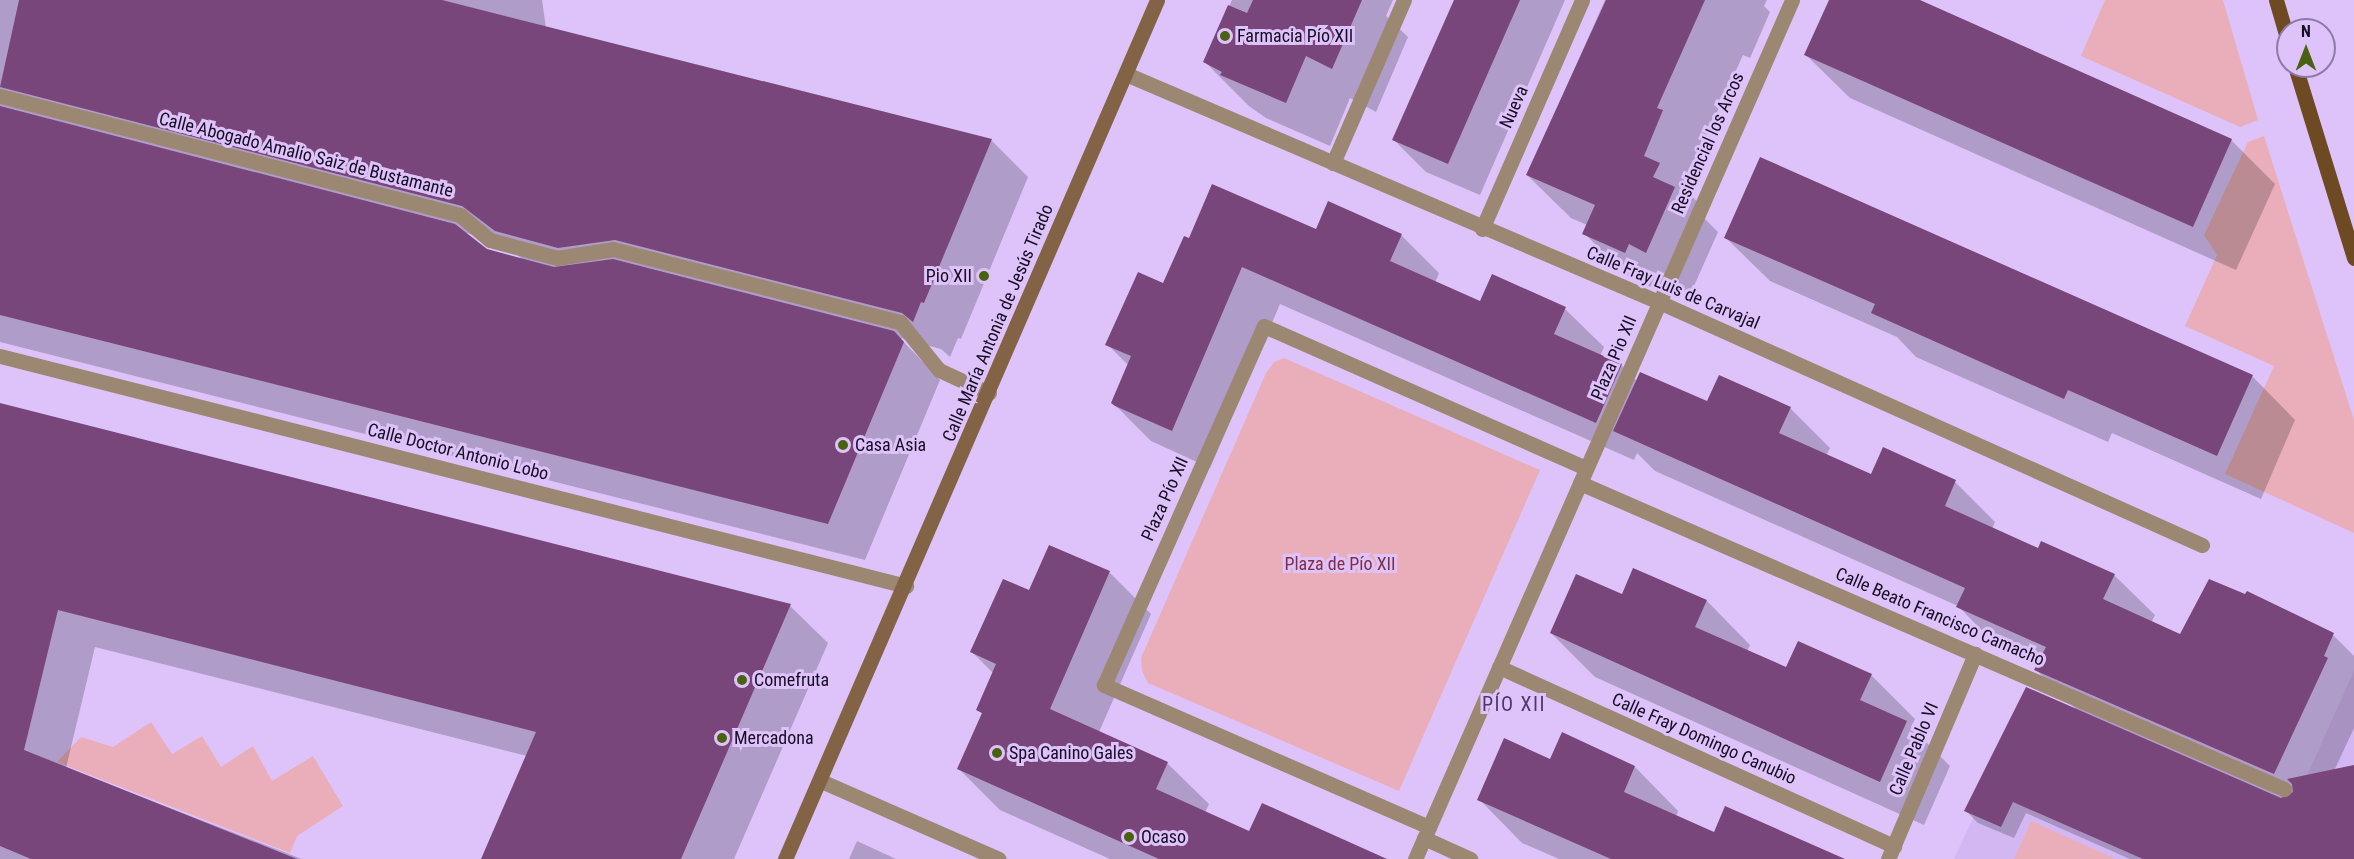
<!DOCTYPE html>
<html>
<head>
<meta charset="utf-8">
<style>
  body { margin:0 }
  #map { position:relative; width:2354px; height:859px; overflow:hidden; background:#ddc3fa; font-family:"Roboto Condensed",sans-serif }
  div>[style] { position:absolute }
  .built>* { inset:0; background:#d2b7f3 }
  .green>* { inset:0; background:#eaaeba }
  .shadow>* { inset:0; background:#0003 }
  .building>* { inset:0; background:#78467a }
  .street>* { height:15px; margin:-7.5px; padding:0 7.5px; transform-origin:7.5px; border-radius:7.5px; background:#9c8773 }
  .secondary>* { height:15px; margin:-7.5px; padding:0 7.5px; transform-origin:7.5px; border-radius:7.5px; background:#826345 }
  .primary>* { height:15px; margin:-7.5px; padding:0 7.5px; transform-origin:7.5px; border-radius:7.5px; background:#6e4a23 }
  .dots>* { width:16px; height:16px; translate:-50% -50%; box-sizing:border-box; border:3px solid #ddc3fa; border-radius:50% }
  span { translate:-50% -50%; white-space:nowrap; text-align:center; line-height:1.15; -webkit-text-stroke:6px #ddc3fa; paint-order:stroke }
  .poi-label { font-size:18px; color:#180c24 }
  .left { translate:0 -50%; text-align:left }
  .right { translate:-100% -50%; text-align:right }
  .street-label { font-size:18px; color:#180c24 }
  .park-label { font-size:18px; color:#802d45 }
  .neighbourhood-label { font-size:20px; color:#52346e; letter-spacing:1.5px }
  .north { position:absolute; left:2276px; top:18px; width:60px; height:60px; box-sizing:border-box; background:#ddc3fa; border:2px solid #8e7aa4; border-radius:50%; rotate:0deg; font-size:16px; font-weight:700; line-height:24px; text-align:center; color:#180c24 }
  .north::after { content:''; display:block; margin:auto; width:21px; height:27px; background:#496211; clip-path:polygon(50% 0,100% 100%,50% 72%,0 100%) }
</style>
</head>
<body>
<div id="map">
  <div class="built">
    <i style="clip-path:polygon(2354px 671px,2354px 859px,1954px 859px,1974px 816px,1964px 811px,2013px 712px,2265px 824px,2305px 780px)"></i>
  </div>
  <div class="green">
    <i style="clip-path:polygon(2105px 0,2223px 0,2258px 120px,2240px 127px,2081px 56px)"></i>
    <i style="clip-path:polygon(2264px 136px,2354px 420px,2354px 533px,2225px 474px,2274px 366px,2185px 326px,2217px 255px,2204px 235px,2248px 142px)"></i>
    <i style="clip-path:polygon(1284px 358px,1540px 470px,1399px 791px,1148px 683px,1142px 671px,1141px 658px,1266px 373px,1274px 362px)"></i>
    <i style="clip-path:polygon(151px 722px,172px 754px,202px 736px,221px 767px,253px 746px,272px 781px,313px 756px,343px 806px,297px 836px,290px 853px,57px 762px,81px 737px,113px 747px)"></i>
    <i style="clip-path:polygon(2031px 821px,2116px 859px,2014px 859px)"></i>
  </div>
  <div class="shadow">
    <i style="clip-path:polygon(evenodd,0 0,542px 0,546px 28px,992px 141px,1028px 177px,961px 339px,958px 338px,950px 357px,941px 349px,900px 338px,940px 380px,865px 560px,0 342px,0 0,463px 232px,501px 242px,525px 261px,486px 251px,463px 232px)"></i>
    <i style="clip-path:polygon(1232px 0,1393px 0,1386px 16px,1408px 37px,1376px 112px,1350px 98px,1330px 146px,1266px 118px,1249px 106px,1205px 62px)"></i>
    <i style="clip-path:polygon(1455px 0,1565px 0,1480px 195px,1426px 172px,1394px 140px)"></i>
    <i style="clip-path:polygon(1605px 0,1767px 0,1764px 6px,1770px 12px,1750px 58px,1743px 55px,1700px 150px,1706px 155px,1690px 194px,1703px 208px,1700px 214px,1718px 232px,1690px 295px,1673px 287px,1669px 295px,1628px 277px,1584px 233px,1587px 225px,1571px 218px,1527px 175px)"></i>
    <i style="clip-path:polygon(1831px 0,1916px 0,2231px 140px,2275px 184px,2236px 270px,1850px 98px,1806px 55px)"></i>
    <i style="clip-path:polygon(1317px 231px,1401px 235px,1439px 273px,1435px 283px,1481px 303px,1493px 276px,1565px 309px,1604px 347px,1600px 356px,1621px 365px,1637px 381px,1708px 403px,1790px 408px,1830px 448px,1826px 456px,1871px 476px,1955px 482px,1995px 522px,1992px 529px,2039px 550px,2114px 575px,2155px 615px,2151px 623px,2181px 636px,2333px 635px,2354px 656px,2354px 728px,2334px 771px,2354px 767px,2354px 859px,2130px 859px,2026px 813px,2014px 838px,1978px 823px,1966px 811px,2078px 711px,2036px 670px,2038px 665px,1998px 647px,1958px 606px,1655px 471px,1637px 453px,1634px 460px,1280px 304px,1210px 468px,1151px 441px,1113px 403px,1129px 366px,1107px 344px,1164px 284px,1190px 240px)"></i>
    <i style="clip-path:polygon(1726px 238px,2252px 376px,2295px 420px,2261px 499px,2112px 433px,2108px 442px,1916px 357px,1897px 337px,1770px 281px)"></i>
    <i style="clip-path:polygon(0 405px,790px 606px,828px 643px,734px 859px,483px 859px,527px 756px,95px 647px,66px 768px,302px 859px,0 859px)"></i>
    <i style="clip-path:polygon(1049px 547px,1110px 573px,1151px 614px,1099px 732px,1167px 763px,1209px 804px,1205px 813px,1250px 833px,1355px 859px,1110px 859px,1000px 810px,959px 769px,983px 714px,978px 710px,994px 674px,972px 652px,1030px 592px)"></i>
    <i style="clip-path:polygon(1634px 570px,1707px 601px,1750px 645px,1747px 652px,1787px 669px,1871px 675px,1915px 719px,1911px 727px,1950px 766px,1924px 825px,1595px 677px,1551px 633px,1622px 596px)"></i>
    <i style="clip-path:polygon(1562px 734px,1635px 767px,1678px 811px,1676px 817px,1715px 834px,1817px 859px,1559px 859px,1522px 843px,1479px 799px,1550px 761px)"></i>
    <i style="clip-path:polygon(857px 841px,896px 859px,849px 859px)"></i>
  </div>
  <div class="building">
    <i style="clip-path:polygon(19px 0,442px 0,992px 139px,924px 303px,921px 302px,913px 322px,902px 313px,615px 240px,558px 248px,495px 231px,462px 206px,0 87px)"></i>
    <i style="clip-path:polygon(1253px 0,1362px 0,1332px 69px,1306px 56px,1286px 103px,1220px 75px,1222px 72px,1203px 62px,1228px 5px,1247px 13px)"></i>
    <i style="clip-path:polygon(1454px 0,1520px 0,1448px 164px,1392px 140px)"></i>
    <i style="clip-path:polygon(1606px 0,1705px 0,1657px 108px,1663px 110px,1644px 156px,1660px 163px,1653px 177px,1675px 187px,1646px 253px,1629px 244px,1625px 253px,1582px 234px,1595px 205px,1526px 175px)"></i>
    <i style="clip-path:polygon(1829px 0,1920px 0,2232px 139px,2193px 227px,1804px 55px)"></i>
    <i style="clip-path:polygon(0 106px,455px 224px,487px 249px,554px 267px,613px 259px,894px 331px,904px 342px,828px 524px,0 315px)"></i>
    <i style="clip-path:polygon(1760px 157px,2253px 375px,2217px 456px,2068px 390px,2064px 399px,1871px 313px,1875px 304px,1724px 238px)"></i>
    <i style="clip-path:polygon(1212px 184px,1316px 229px,1328px 201px,1402px 234px,1390px 261px,1480px 301px,1492px 274px,1566px 307px,1554px 334px,1622px 364px,1596px 423px,1242px 267px,1172px 431px,1115px 406px,1111px 403px,1131px 356px,1105px 345px,1138px 272px,1163px 283px,1184px 236px,1189px 238px)"></i>
    <i style="clip-path:polygon(1640px 372px,1707px 401px,1719px 375px,1791px 407px,1779px 433px,1871px 474px,1883px 447px,1956px 480px,1945px 506px,2038px 548px,2041px 541px,2115px 574px,2103px 599px,2180px 634px,2209px 579px,2245px 594px,2247px 591px,2334px 633px,2324px 656px,2328px 658px,2274px 774px,2034px 670px,2046px 647px,1956px 607px,1965px 588px,1613px 431px)"></i>
    <i style="clip-path:polygon(0 403px,791px 604px,681px 859px,481px 859px,536px 732px,58px 610px,24px 750px,297px 859px,31px 859px,0 846px)"></i>
    <i style="clip-path:polygon(1049px 545px,1110px 571px,1050px 709px,1168px 762px,1156px 789px,1249px 831px,1262px 803px,1387px 859px,1159px 859px,957px 769px,982px 713px,976px 710px,996px 664px,970px 652px,1003px 579px,1029px 590px)"></i>
    <i style="clip-path:polygon(1633px 568px,1707px 600px,1695px 627px,1786px 667px,1798px 641px,1872px 674px,1860px 700px,1907px 721px,1880px 782px,1550px 633px,1576px 574px,1622px 594px)"></i>
    <i style="clip-path:polygon(2026px 687px,2281px 798px,2293px 792px,2292px 784px,2287px 779px,2354px 765px,2354px 859px,2143px 859px,2013px 802px,2001px 827px,1964px 811px)"></i>
    <i style="clip-path:polygon(1562px 732px,1635px 766px,1624px 792px,1714px 832px,1725px 806px,1845px 859px,1611px 859px,1477px 800px,1504px 738px,1550px 759px)"></i>
  </div>
  <div class="street">
    <i style="left:1126px;top:74px;width:580px;rotate:23.16deg"></i>
    <i style="left:1659px;top:302px;width:595px;rotate:24.11deg"></i>
    <i style="left:0;top:96px;width:475px;rotate:14.5deg"></i>
    <i style="left:460px;top:215px;width:39px;rotate:40deg"></i>
    <i style="left:490px;top:240px;width:69px;rotate:15deg"></i>
    <i style="left:557px;top:258px;width:57px;rotate:-9.1deg"></i>
    <i style="left:613px;top:249px;width:296px;rotate:14.3deg"></i>
    <i style="left:900px;top:322px;width:62px;rotate:50.9deg"></i>
    <i style="left:939px;top:370px;width:55px;rotate:24.7deg"></i>
    <i style="left:1333px;top:163px;width:178px;rotate:-66.5deg"></i>
    <i style="left:1482px;top:229px;width:250px;rotate:-66.4deg"></i>
    <i style="left:0;top:356px;width:935px;rotate:14.24deg"></i>
    <i style="left:1580px;top:483px;width:768px;rotate:23.49deg"></i>
    <i style="left:1499px;top:667px;width:434px;rotate:24.4deg"></i>
    <i style="left:821px;top:781px;width:194px;rotate:23.7deg"></i>
    <i style="left:1429px;top:827px;width:355px;rotate:-156.4deg"></i>
    <i style="left:1104px;top:685px;width:393px;rotate:-66deg"></i>
    <i style="left:1264px;top:326px;width:352px;rotate:23.8deg"></i>
    <i style="left:1424px;top:838px;width:51px;rotate:24.5deg"></i>
    <i style="left:1415px;top:859px;width:938px;rotate:-66.3deg"></i>
    <i style="left:1888px;top:859px;width:223px;rotate:-67deg"></i>
  </div>
  <div class="secondary">
    <i style="left:785px;top:859px;width:936px;rotate:-66.58deg"></i>
  </div>
  <div class="primary">
    <i style="left:2276px;top:0;width:43px;rotate:73.7deg"></i>
    <i style="left:2295px;top:66px;width:201px;rotate:72.9deg"></i>
  </div>
  <div class="dots">
    <i style="left:1225px;top:36px;background:#496211"></i>
    <i style="left:984px;top:276px;background:#496211"></i>
    <i style="left:843px;top:445px;background:#496211"></i>
    <i style="left:742px;top:680px;background:#496211"></i>
    <i style="left:722px;top:738px;background:#496211"></i>
    <i style="left:997px;top:753px;background:#496211"></i>
    <i style="left:1129px;top:837px;background:#496211"></i>
  </div>
  <div class="poi-label">
    <span class="left" style="left:1237px;top:36px">Farmacia Pío XII</span>
    <span class="right" style="left:972px;top:276px">Pio XII</span>
    <span class="left" style="left:855px;top:445px">Casa Asia</span>
    <span class="left" style="left:754px;top:680px">Comefruta</span>
    <span class="left" style="left:734px;top:738px">Mercadona</span>
    <span class="left" style="left:1009px;top:753px">Spa Canino Gales</span>
    <span class="left" style="left:1141px;top:837px">Ocaso</span>
  </div>
  <div class="street-label">
    <span style="left:1514px;top:107px;rotate:-66deg">Nueva</span>
    <span style="left:1708px;top:143px;rotate:-66deg">Residencial los Arcos</span>
    <span style="left:306px;top:155px;rotate:14deg">Calle Abogado Amalio Saiz de Bustamante</span>
    <span style="left:1673px;top:288px;rotate:23deg">Calle Fray Luis de Carvajal</span>
    <span style="left:998px;top:323px;rotate:-67deg">Calle María Antonia de Jesús Tirado</span>
    <span style="left:1614px;top:358px;rotate:-67deg">Plaza Pio XII</span>
    <span style="left:458px;top:452px;rotate:14deg">Calle Doctor Antonio Lobo</span>
    <span style="left:1165px;top:499px;rotate:-66deg">Plaza Pío XII</span>
    <span style="left:1940px;top:617px;rotate:23deg">Calle Beato Francisco Camacho</span>
    <span style="left:1704px;top:739px;rotate:24deg">Calle Fray Domingo Canubio</span>
    <span style="left:1914px;top:749px;rotate:-67deg">Calle Pablo VI</span>
  </div>
  <div class="park-label">
    <span style="left:1340px;top:564px">Plaza de Pío XII</span>
  </div>
  <div class="neighbourhood-label">
    <span style="left:1514px;top:704px">PÍO XII</span>
  </div>
  <div class="north">N</div>
</div>
</body>
</html>
